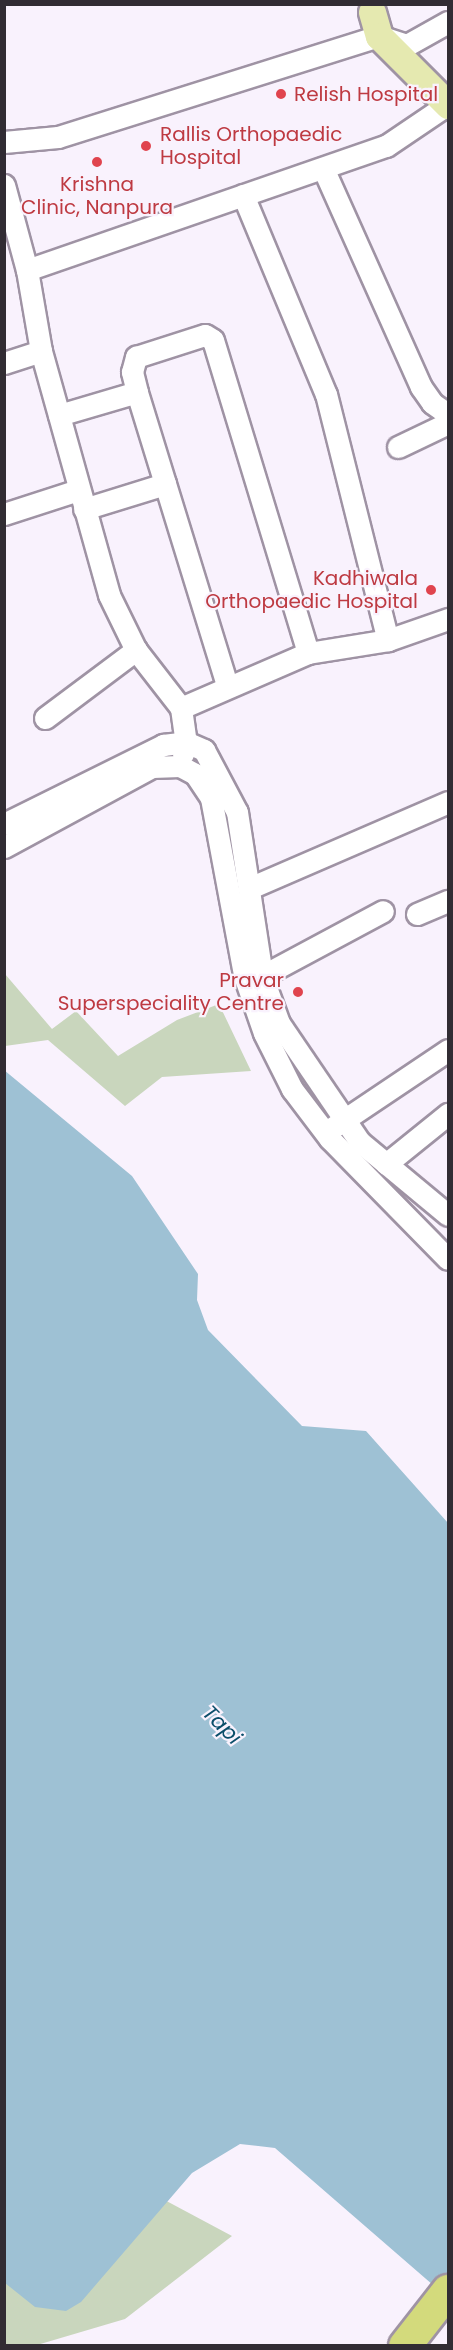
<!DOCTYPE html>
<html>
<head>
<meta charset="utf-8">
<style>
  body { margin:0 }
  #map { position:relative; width:453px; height:2350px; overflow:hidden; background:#f9f2fd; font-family:Poppins,sans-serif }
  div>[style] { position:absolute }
  .green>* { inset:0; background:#c9d6bd }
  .water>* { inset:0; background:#9ec1d4 }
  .roads { filter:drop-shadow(2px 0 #9f93a4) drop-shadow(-2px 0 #9f93a4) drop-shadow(0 2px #9f93a4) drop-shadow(0 -2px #9f93a4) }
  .minor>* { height:21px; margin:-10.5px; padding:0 10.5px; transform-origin:10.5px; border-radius:10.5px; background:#fff }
  .major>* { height:27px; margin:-13.5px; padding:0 13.5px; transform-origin:13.5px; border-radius:13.5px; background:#e5e9b0 }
  .highway>* { height:32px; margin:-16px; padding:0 16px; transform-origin:16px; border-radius:16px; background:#d3da7c }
  .dots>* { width:16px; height:16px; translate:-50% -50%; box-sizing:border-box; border:3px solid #f9f2fd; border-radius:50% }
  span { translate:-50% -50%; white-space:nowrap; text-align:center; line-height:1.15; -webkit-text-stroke:4.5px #f9f2fd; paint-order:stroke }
  .health-label { font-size:20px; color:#be3a42 }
  .left { translate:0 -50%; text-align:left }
  .right { translate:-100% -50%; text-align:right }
  .water-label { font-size:21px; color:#0b4e6a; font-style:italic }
  .frame { position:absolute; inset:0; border:6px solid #312c33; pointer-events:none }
</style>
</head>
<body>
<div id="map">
  <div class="green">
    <i style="clip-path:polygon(5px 974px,52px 1029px,76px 1011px,118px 1056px,177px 1020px,219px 1004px,251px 1071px,162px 1077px,125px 1106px,48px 1040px,5px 1046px)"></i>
    <i style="clip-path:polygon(4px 2114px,86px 2158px,232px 2236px,125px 2319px,37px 2345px,5px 2345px)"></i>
  </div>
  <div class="water">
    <i style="clip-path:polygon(4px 1070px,132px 1176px,198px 1274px,197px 1300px,208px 1330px,302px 1426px,366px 1431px,448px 1523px,448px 2298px,275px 2148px,240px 2144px,192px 2173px,81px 2302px,66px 2311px,35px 2307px,5px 2283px)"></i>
  </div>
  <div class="roads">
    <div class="minor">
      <i style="left:4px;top:142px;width:54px;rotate:-5.3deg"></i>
      <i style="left:58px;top:137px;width:337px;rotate:-17.5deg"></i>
      <i style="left:379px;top:36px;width:29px;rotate:18deg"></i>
      <i style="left:407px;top:45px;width:47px;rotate:-29.3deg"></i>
      <i style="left:323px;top:168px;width:240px;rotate:65.9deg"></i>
      <i style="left:421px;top:387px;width:19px;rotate:55deg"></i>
      <i style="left:432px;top:403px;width:19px;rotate:35deg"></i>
      <i style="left:4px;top:185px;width:88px;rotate:74.9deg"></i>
      <i style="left:27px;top:270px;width:82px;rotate:80.2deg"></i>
      <i style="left:41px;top:351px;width:253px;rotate:74.4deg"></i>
      <i style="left:109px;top:595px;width:61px;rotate:63.9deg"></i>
      <i style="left:136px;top:650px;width:73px;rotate:52.2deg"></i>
      <i style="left:181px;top:708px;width:34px;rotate:82deg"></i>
      <i style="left:186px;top:742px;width:12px;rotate:104deg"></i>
      <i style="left:243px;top:195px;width:216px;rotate:67.4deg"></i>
      <i style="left:326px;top:394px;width:254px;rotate:75.9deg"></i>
      <i style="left:27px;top:270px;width:380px;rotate:-19.1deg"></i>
      <i style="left:386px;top:146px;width:75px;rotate:-34.1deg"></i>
      <i style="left:4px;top:363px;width:39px;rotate:-18deg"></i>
      <i style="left:59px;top:415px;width:81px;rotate:-16.4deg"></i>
      <i style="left:398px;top:447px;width:55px;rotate:-25.6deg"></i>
      <i style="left:84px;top:509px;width:85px;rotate:-17.2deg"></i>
      <i style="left:4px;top:514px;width:78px;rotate:-18deg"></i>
      <i style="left:227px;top:685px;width:307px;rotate:-107.1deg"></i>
      <i style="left:137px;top:392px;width:21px;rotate:-104deg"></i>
      <i style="left:132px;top:372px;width:16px;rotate:-75deg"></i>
      <i style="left:136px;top:357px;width:72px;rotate:-17.7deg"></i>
      <i style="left:205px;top:335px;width:9px;rotate:32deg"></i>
      <i style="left:213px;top:340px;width:327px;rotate:73.1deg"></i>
      <i style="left:181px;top:708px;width:138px;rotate:-23.4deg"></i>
      <i style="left:308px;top:653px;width:81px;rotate:-9.2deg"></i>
      <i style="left:388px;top:640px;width:64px;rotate:-19.3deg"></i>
      <i style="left:45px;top:718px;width:114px;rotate:-36.8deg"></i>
      <i style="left:4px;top:824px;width:178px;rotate:-26.4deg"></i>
      <i style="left:163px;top:745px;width:23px;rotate:-7deg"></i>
      <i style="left:186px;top:742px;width:20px;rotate:24deg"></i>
      <i style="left:204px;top:750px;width:70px;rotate:62deg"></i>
      <i style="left:237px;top:812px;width:166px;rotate:81.3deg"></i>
      <i style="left:262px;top:976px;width:50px;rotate:70.1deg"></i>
      <i style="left:279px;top:1023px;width:144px;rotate:55.8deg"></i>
      <i style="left:360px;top:1142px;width:114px;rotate:39.7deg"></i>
      <i style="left:4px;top:847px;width:168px;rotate:-28.4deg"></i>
      <i style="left:152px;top:767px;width:28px;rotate:-2deg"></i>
      <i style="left:180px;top:766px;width:17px;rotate:28deg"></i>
      <i style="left:195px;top:774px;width:29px;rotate:56deg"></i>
      <i style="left:211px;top:798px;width:180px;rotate:79.4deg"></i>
      <i style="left:244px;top:975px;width:61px;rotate:71deg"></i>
      <i style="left:264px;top:1033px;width:63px;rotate:63.4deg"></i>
      <i style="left:292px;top:1089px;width:63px;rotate:52.8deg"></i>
      <i style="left:330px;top:1139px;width:168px;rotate:45.5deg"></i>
      <i style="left:252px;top:887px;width:214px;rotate:-23.4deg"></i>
      <i style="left:417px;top:914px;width:34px;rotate:-23deg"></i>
      <i style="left:262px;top:976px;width:137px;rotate:-28.2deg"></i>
      <i style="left:332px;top:1128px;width:140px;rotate:-33.9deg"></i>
      <i style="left:386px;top:1164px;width:80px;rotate:-38.9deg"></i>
    </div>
    <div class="major">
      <i style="left:372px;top:12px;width:25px;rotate:74deg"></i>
      <i style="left:379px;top:36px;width:98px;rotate:45deg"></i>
    </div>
    <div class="highway">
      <i style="left:405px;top:2346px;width:70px;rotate:-52deg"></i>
    </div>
  </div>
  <div class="dots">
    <i style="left:281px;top:94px;background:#e0444e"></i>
    <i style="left:146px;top:146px;background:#e0444e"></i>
    <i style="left:97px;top:162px;background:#e0444e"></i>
    <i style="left:431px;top:590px;background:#e0444e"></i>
    <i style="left:298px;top:992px;background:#e0444e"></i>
  </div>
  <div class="health-label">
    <span class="left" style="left:294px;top:94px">Relish Hospital</span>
    <span class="left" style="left:160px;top:146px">Rallis Orthopaedic<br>Hospital</span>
    <span style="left:97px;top:196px">Krishna<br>Clinic, Nanpura</span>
    <span class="right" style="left:418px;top:590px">Kadhiwala<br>Orthopaedic Hospital</span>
    <span class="right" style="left:284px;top:992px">Pravar<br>Superspeciality Centre</span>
  </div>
  <div class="water-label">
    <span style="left:222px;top:1725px;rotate:45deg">Tapi</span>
  </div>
  <div class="frame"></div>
</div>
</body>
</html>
